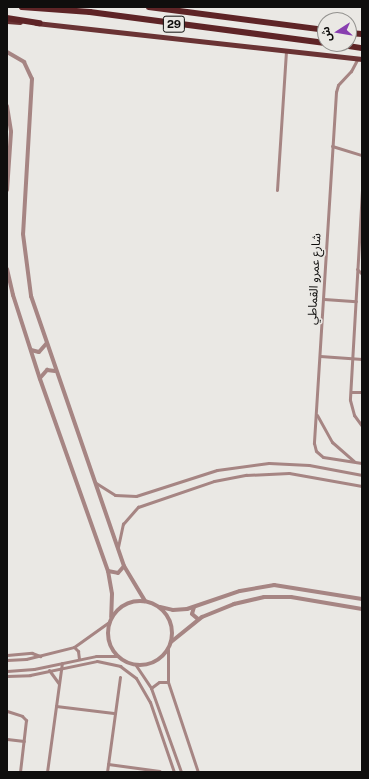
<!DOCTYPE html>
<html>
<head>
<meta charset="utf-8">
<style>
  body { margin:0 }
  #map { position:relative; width:369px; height:779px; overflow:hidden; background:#eae8e4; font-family:"Public Sans","Noto Sans Arabic",sans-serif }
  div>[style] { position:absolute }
  .minor>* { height:3px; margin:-1.5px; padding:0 1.5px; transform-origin:1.5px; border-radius:1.5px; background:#a68583 }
  .tertiary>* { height:4px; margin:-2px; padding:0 2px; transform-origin:2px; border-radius:2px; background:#a68583 }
  .tertiary>.ring { margin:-2px; padding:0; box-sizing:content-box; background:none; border:4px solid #a68583; border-radius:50% }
  .primary>* { height:5px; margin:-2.5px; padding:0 2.5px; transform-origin:2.5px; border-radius:2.5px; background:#6a3334 }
  .trunk>* { height:5.5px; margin:-2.75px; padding:0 2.75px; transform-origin:2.75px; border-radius:2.75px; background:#5e2426 }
  span { translate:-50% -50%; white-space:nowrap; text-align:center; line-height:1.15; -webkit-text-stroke:3.5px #eae8e4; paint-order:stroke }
  .shield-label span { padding:1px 3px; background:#eae8e4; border:1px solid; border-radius:3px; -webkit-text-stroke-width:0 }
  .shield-label { font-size:11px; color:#0f0e0d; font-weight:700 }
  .street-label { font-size:12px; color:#0f0e0d }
  .frame { position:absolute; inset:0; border:8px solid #0f0e0d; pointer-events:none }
  .north { position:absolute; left:317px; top:12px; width:40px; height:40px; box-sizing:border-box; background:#eae8e4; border:1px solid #92918e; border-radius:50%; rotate:258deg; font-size:11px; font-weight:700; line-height:16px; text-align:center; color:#0f0e0d }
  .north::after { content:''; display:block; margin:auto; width:14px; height:18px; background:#883eb0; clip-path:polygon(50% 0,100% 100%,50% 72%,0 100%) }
</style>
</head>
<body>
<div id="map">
  <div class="minor">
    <i style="left:358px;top:58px;width:15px;rotate:118deg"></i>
    <i style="left:351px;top:71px;width:19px;rotate:133deg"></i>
    <i style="left:338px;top:85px;width:7px;rotate:106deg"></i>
    <i style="left:336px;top:92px;width:352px;rotate:93.6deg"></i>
    <i style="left:314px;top:443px;width:8px;rotate:76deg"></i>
    <i style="left:316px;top:451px;width:9px;rotate:41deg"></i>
    <i style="left:323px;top:457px;width:39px;rotate:9deg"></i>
    <i style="left:332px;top:146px;width:31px;rotate:17deg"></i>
    <i style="left:277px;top:190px;width:140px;rotate:-86.3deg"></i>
    <i style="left:362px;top:190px;width:210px;rotate:93.3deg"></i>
    <i style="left:350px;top:400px;width:16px;rotate:75deg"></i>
    <i style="left:354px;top:415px;width:14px;rotate:54deg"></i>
    <i style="left:357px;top:269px;width:7px;rotate:45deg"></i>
    <i style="left:324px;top:299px;width:32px;rotate:4deg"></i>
    <i style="left:320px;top:356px;width:42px;rotate:4.1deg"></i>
    <i style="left:351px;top:392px;width:11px"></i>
    <i style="left:317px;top:415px;width:31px;rotate:61deg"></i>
    <i style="left:332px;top:442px;width:29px;rotate:41deg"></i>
    <i style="left:96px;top:483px;width:22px;rotate:32deg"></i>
    <i style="left:115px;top:495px;width:21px;rotate:3deg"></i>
    <i style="left:136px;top:496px;width:85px;rotate:-17.8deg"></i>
    <i style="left:217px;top:470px;width:52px;rotate:-7.7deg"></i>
    <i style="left:269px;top:463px;width:40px;rotate:2.9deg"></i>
    <i style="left:309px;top:465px;width:54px;rotate:10.7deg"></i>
    <i style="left:118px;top:547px;width:24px;rotate:-78deg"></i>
    <i style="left:123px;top:524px;width:23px;rotate:-49deg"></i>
    <i style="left:138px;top:507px;width:80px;rotate:-18.9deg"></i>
    <i style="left:214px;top:481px;width:33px;rotate:-11deg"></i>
    <i style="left:246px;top:475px;width:43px;rotate:-2.7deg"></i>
    <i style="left:289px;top:473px;width:74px;rotate:10.1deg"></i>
    <i style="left:74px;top:647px;width:6px;rotate:45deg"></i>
    <i style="left:78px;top:651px;width:8px;rotate:83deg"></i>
    <i style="left:168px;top:649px;width:33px;rotate:90deg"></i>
    <i style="left:168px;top:682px;width:95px;rotate:71.6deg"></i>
    <i style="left:7px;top:655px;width:25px;rotate:-5deg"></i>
    <i style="left:32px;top:653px;width:9px;rotate:21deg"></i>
    <i style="left:7px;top:660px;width:19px;rotate:-3deg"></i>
    <i style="left:26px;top:659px;width:49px;rotate:-14deg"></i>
    <i style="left:74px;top:647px;width:43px;rotate:-35.5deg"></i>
    <i style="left:135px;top:664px;width:29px;rotate:56deg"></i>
    <i style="left:151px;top:688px;width:89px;rotate:70.3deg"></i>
    <i style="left:49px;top:670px;width:17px;rotate:54deg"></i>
    <i style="left:7px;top:671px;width:27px;rotate:-4deg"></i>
    <i style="left:34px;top:669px;width:63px;rotate:-11.8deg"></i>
    <i style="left:96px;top:656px;width:22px"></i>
    <i style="left:7px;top:676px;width:23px;rotate:-2deg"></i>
    <i style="left:30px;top:675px;width:68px;rotate:-11.8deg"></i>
    <i style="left:97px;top:661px;width:24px;rotate:12deg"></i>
    <i style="left:120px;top:666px;width:20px;rotate:37deg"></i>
    <i style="left:136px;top:678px;width:28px;rotate:60deg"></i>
    <i style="left:150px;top:702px;width:74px;rotate:71.1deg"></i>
    <i style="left:151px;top:688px;width:10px;rotate:-37deg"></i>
    <i style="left:159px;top:682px;width:9px"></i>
    <i style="left:56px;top:706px;width:58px;rotate:6.9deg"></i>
    <i style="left:7px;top:711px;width:16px;rotate:18deg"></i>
    <i style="left:22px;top:716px;width:6px;rotate:45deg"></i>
    <i style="left:26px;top:720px;width:52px;rotate:96.6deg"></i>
    <i style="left:7px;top:739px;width:17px;rotate:7deg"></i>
    <i style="left:108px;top:764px;width:52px;rotate:7.7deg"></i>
    <i style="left:47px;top:772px;width:110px;rotate:-82.2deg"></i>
    <i style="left:107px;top:772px;width:96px;rotate:-82.2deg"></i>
  </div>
  <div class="tertiary">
    <i style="left:7px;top:52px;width:20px;rotate:30deg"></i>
    <i style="left:24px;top:62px;width:19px;rotate:65deg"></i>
    <i style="left:32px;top:79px;width:155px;rotate:93.3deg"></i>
    <i style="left:23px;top:234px;width:63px;rotate:82.6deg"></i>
    <i style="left:31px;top:296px;width:286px;rotate:71deg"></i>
    <i style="left:124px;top:566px;width:41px;rotate:59deg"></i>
    <i style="left:7px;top:106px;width:26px;rotate:81deg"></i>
    <i style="left:11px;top:132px;width:58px;rotate:93.9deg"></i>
    <i style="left:7px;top:269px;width:27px;rotate:77deg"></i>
    <i style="left:13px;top:295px;width:88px;rotate:72.2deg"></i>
    <i style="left:40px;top:379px;width:204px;rotate:70.5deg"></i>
    <i style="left:108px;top:571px;width:23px;rotate:80deg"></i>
    <i style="left:112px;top:594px;width:23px;rotate:92deg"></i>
    <i style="left:31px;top:350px;width:8px;rotate:14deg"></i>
    <i style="left:39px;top:352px;width:11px;rotate:-49deg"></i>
    <i style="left:40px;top:378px;width:11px;rotate:-49deg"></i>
    <i style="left:47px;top:370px;width:8px;rotate:7deg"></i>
    <i style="left:108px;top:571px;width:10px;rotate:11deg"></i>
    <i style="left:118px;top:573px;width:9px;rotate:-49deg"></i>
    <i class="ring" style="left:108px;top:601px;width:60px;height:60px"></i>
    <i style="left:160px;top:607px;width:13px;rotate:13deg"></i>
    <i style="left:173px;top:610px;width:14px;rotate:-4deg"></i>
    <i style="left:187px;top:609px;width:56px;rotate:-18.8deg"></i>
    <i style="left:240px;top:591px;width:35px;rotate:-10deg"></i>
    <i style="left:274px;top:585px;width:89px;rotate:9deg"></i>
    <i style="left:194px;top:607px;width:7px;rotate:106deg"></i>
    <i style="left:192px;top:614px;width:8px;rotate:40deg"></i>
    <i style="left:171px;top:642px;width:40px;rotate:-39deg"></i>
    <i style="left:202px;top:617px;width:35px;rotate:-22deg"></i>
    <i style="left:234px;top:604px;width:31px;rotate:-13deg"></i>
    <i style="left:264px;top:597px;width:27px"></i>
    <i style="left:291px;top:597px;width:72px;rotate:9.6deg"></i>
  </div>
  <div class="primary">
    <i style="left:7px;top:21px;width:13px;rotate:4deg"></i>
    <i style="left:36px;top:23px;width:328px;rotate:6.3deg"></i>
  </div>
  <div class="trunk">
    <i style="left:22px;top:7px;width:68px;rotate:4.2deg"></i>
    <i style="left:90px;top:12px;width:237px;rotate:7.5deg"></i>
    <i style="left:149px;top:7px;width:177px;rotate:7.4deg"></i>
    <i style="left:7px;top:18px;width:33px;rotate:9deg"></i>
    <i style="left:349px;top:33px;width:13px;rotate:4deg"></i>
    <i style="left:336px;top:44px;width:26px;rotate:9deg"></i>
  </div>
  <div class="shield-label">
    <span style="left:174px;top:24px">29</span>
  </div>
  <div class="street-label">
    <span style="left:315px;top:279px;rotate:-87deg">شارع عمرو القماطي</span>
  </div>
  <div class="frame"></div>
  <div class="north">ش</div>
</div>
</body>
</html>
